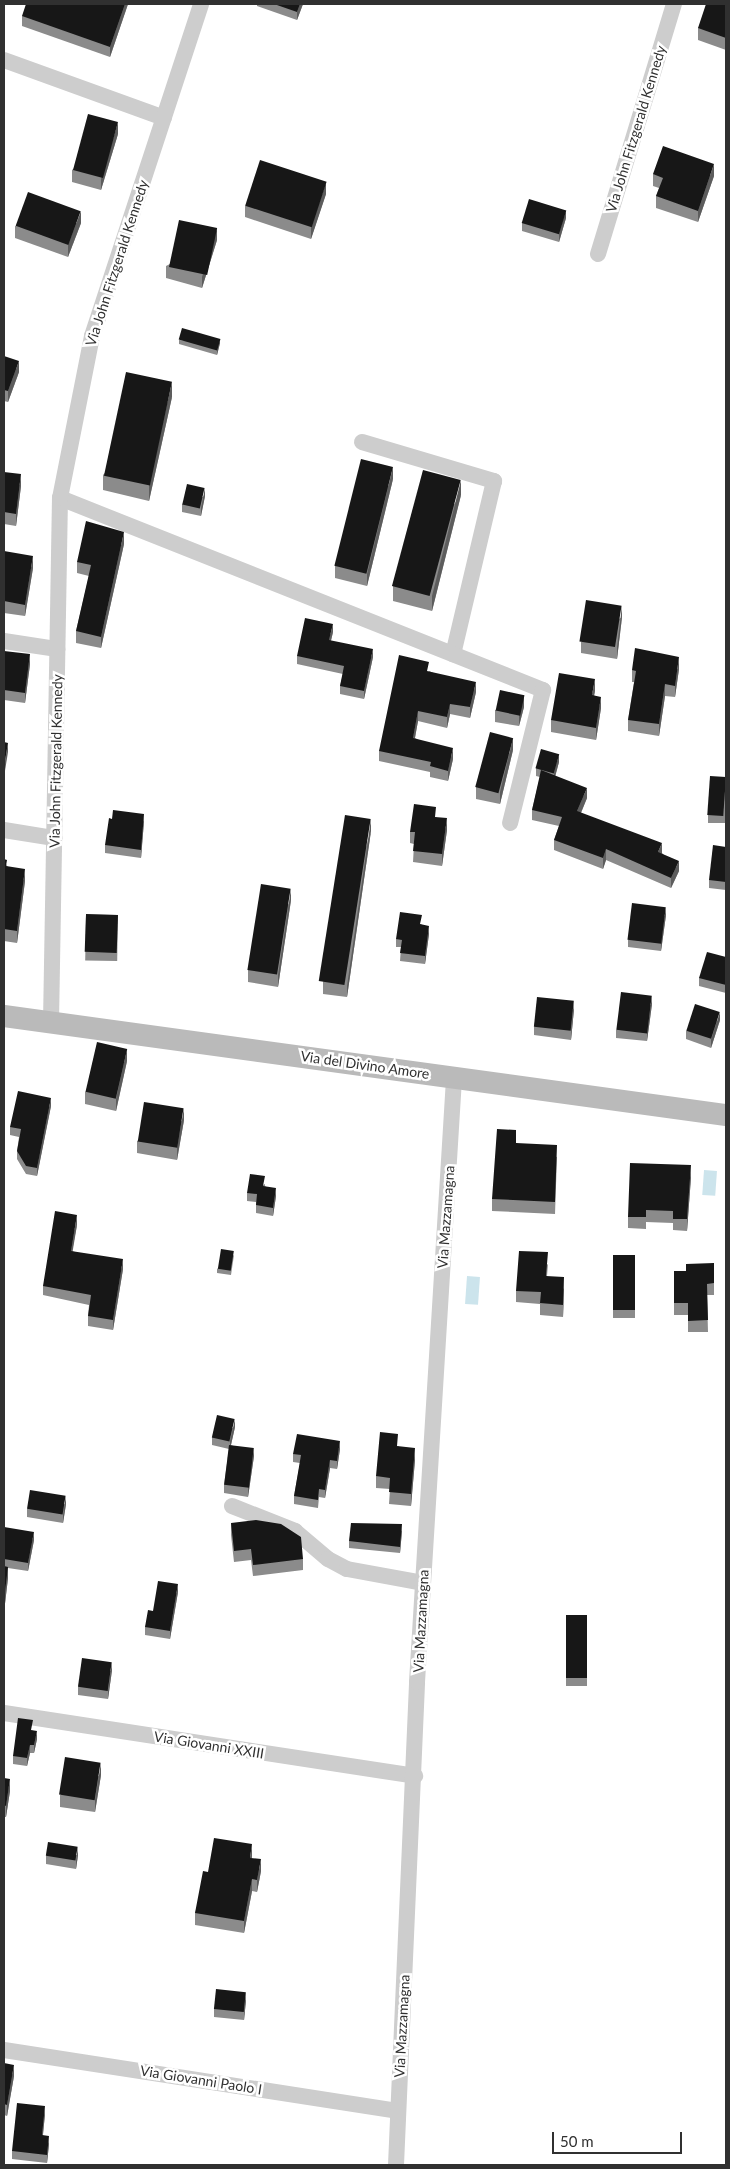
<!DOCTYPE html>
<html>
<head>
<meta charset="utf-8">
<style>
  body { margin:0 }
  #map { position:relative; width:730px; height:2169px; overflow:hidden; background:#fff; font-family:Lato,sans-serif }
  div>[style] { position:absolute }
  .water>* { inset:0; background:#cce4ec; transform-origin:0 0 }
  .minor>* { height:16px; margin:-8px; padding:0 8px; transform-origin:8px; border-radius:8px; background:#cdcdcd }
  .secondary>* { height:22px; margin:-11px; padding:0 11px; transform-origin:11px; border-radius:11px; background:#bababa }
  .wall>* { inset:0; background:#8b8b8b; transform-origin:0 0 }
  .shaded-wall>* { inset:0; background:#5d5d5d }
  .building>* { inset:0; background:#171717; transform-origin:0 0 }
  span { translate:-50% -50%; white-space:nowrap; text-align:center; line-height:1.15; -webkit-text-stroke:5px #fff; paint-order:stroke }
  .street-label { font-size:14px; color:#303030 }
  .frame { position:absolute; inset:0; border:5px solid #303030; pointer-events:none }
  .scale { position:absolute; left:552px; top:2132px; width:130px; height:22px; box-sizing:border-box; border:2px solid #303030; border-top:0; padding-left:6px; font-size:15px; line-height:18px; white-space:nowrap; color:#303030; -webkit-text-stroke:4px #fff; paint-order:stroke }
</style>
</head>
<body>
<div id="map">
  <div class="water">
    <i style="left:704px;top:1170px;width:13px;height:25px;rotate:4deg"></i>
    <i style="left:467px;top:1276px;width:13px;height:28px;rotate:4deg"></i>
  </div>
  <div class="minor">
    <i style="left:4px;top:60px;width:170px;rotate:19.9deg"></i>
    <i style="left:598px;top:254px;width:261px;rotate:-73.1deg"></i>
    <i style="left:362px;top:442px;width:138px;rotate:16.5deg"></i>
    <i style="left:494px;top:481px;width:178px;rotate:103.3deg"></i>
    <i style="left:60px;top:498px;width:520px;rotate:21.68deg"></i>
    <i style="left:543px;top:690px;width:137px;rotate:103.9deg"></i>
    <i style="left:4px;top:641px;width:54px;rotate:8.6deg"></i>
    <i style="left:4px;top:830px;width:51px;rotate:9.1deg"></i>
    <i style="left:51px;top:1023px;width:525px;rotate:-89.02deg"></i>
    <i style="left:60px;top:498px;width:165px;rotate:-78.8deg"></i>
    <i style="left:92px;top:336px;width:349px;rotate:-71.8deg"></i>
    <i style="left:232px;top:1506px;width:68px;rotate:21.6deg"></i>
    <i style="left:295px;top:1531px;width:43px;rotate:40.3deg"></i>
    <i style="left:328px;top:1559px;width:21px;rotate:28deg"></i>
    <i style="left:347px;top:1569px;width:77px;rotate:10.4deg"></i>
    <i style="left:4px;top:1713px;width:416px;rotate:8.7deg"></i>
    <i style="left:4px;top:2050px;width:398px;rotate:8.8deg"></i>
    <i style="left:396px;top:2165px;width:483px;rotate:-87.5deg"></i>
    <i style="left:417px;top:1682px;width:605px;rotate:-86.49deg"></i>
  </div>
  <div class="secondary">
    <i style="left:4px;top:1016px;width:729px;rotate:7.81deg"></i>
  </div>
  <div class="wall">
    <i style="clip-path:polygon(128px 4px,110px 57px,22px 26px,22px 16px)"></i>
    <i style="clip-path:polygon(257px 4px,303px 4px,297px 20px,257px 6px)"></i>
    <i style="clip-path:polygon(726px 4px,726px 50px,698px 40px,698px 28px)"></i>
    <i style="clip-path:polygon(118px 134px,101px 190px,72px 182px,72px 170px)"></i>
    <i style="clip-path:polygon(653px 174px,714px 176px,698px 222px,656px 208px,656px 196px,659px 188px,653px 186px)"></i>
    <i style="clip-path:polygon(326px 194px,311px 239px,245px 217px,245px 206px)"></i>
    <i style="clip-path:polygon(566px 218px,559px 242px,522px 231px,522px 223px)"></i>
    <i style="clip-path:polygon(81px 223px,68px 257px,15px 238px,15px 226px)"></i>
    <i style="clip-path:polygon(217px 240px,202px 288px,166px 278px,166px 266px)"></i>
    <i style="clip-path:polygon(179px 340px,220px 343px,217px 355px,179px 344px)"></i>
    <i style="clip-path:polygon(4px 356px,19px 372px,8px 402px,4px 401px)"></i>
    <i style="clip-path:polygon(172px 397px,149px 501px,103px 490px,103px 475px)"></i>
    <i style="clip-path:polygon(4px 472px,21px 486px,16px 526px,4px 524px)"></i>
    <i style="clip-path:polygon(393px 479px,367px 586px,335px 578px,335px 566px)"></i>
    <i style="clip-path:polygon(461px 495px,432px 611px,393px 601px,393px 586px)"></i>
    <i style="clip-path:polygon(205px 496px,201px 516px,182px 512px,182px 504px)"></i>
    <i style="clip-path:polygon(124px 544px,101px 648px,76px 643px,76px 631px,89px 576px,77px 573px,77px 562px)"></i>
    <i style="clip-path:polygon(4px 551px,33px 568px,25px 616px,4px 613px)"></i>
    <i style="clip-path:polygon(622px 617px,617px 659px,581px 653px,581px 642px)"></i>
    <i style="clip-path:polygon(333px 632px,331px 641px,373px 657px,364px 699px,340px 694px,340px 686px,343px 674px,297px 664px,297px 656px)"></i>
    <i style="clip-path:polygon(4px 651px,30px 664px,25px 703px,4px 700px)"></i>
    <i style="clip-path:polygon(679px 669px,675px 697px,665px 696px,659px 736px,628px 731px,628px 720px,634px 682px,632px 682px,632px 670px)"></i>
    <i style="clip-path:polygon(429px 671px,476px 692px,470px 718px,450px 714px,447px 728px,418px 721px,415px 738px,453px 759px,448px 781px,430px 777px,430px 772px,379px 761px,379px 751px)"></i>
    <i style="clip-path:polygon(595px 691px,594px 695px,601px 708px,596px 740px,551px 732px,551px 720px)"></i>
    <i style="clip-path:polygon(524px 707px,519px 726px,495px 722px,495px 710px)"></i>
    <i style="clip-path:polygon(513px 750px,500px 804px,476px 799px,476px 787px)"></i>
    <i style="clip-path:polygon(559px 762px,555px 776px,587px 798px,581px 813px,662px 853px,679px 871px,671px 888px,606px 860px,603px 869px,554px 850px,554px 840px,559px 826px,532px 820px,532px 810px,540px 777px,536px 776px,536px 768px)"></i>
    <i style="clip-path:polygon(726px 777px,726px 823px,708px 823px,708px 815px)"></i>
    <i style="clip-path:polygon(436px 817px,447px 830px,442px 866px,413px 862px,414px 844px,410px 843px,410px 832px)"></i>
    <i style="clip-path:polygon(144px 821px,141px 858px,105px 853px,105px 845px)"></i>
    <i style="clip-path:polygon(371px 831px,347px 997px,323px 994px,323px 982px)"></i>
    <i style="clip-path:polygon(726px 847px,726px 890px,709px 888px,709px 880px)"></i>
    <i style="clip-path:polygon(4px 859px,7px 866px,25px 881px,17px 943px,4px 941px)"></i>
    <i style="clip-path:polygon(291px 900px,278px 987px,248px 982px,248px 970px)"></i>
    <i style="left:118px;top:915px;width:46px;height:32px;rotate:91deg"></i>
    <i style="clip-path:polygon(666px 915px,661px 951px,628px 947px,628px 940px)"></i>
    <i style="clip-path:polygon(421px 924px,429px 934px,425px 964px,400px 961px,401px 947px,396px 947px,396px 939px)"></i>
    <i style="clip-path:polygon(726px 957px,726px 993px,699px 986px,699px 978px)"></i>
    <i style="clip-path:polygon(652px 1004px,647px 1041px,616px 1038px,616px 1030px)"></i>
    <i style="clip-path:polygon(574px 1009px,571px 1040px,534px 1035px,534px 1027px)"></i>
    <i style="clip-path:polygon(720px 1020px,711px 1048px,686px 1039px,686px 1031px)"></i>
    <i style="clip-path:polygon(127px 1061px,116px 1111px,85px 1104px,85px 1092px)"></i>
    <i style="clip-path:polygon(51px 1106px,37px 1176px,26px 1174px,17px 1159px,17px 1151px,19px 1137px,10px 1135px,10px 1127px)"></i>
    <i style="clip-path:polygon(184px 1120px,177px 1160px,137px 1153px,137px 1141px)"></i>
    <i style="clip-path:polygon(516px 1143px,557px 1157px,555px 1214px,492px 1211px,492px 1199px)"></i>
    <i style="clip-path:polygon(691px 1177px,687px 1231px,673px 1230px,673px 1223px,646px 1222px,646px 1229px,628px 1228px,628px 1217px)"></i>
    <i style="clip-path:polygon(265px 1184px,265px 1186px,276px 1196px,273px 1216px,256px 1213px,256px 1202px,247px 1201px,247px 1193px)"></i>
    <i style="clip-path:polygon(77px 1225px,72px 1251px,123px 1269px,113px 1330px,88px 1326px,88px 1316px,89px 1305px,43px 1295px,43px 1286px)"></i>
    <i style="clip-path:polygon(234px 1255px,231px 1275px,217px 1273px,217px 1269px)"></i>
    <i style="left:613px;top:1255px;width:22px;height:63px"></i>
    <i style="clip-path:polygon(714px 1263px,714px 1295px,707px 1295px,708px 1332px,688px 1332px,688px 1315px,674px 1315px,674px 1271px,686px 1271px)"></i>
    <i style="clip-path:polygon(548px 1264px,547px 1276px,564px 1289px,563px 1317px,540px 1315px,540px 1304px,516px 1302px,516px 1291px)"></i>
    <i style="clip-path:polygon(235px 1427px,231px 1445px,254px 1456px,248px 1497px,224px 1493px,224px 1485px,229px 1449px,212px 1445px,212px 1437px)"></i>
    <i style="clip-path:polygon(398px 1446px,415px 1460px,411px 1506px,389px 1504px,390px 1489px,376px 1488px,376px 1476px)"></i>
    <i style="clip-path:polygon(340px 1449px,337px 1469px,330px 1468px,325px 1498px,319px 1497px,318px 1508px,294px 1504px,294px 1496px,300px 1463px,293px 1462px,293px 1454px)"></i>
    <i style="clip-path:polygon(66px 1504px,63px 1523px,27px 1517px,27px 1509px)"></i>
    <i style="clip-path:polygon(231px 1523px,303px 1559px,303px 1570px,253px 1576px,251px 1560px,234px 1562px,231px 1535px)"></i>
    <i style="clip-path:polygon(4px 1527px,34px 1540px,28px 1571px,8px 1568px,8px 1578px,4px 1612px)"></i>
    <i style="clip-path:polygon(402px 1531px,400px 1553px,349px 1548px,349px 1541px)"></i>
    <i style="clip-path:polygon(178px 1592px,170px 1639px,145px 1635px,145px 1627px,153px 1611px)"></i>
    <i style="left:566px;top:1615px;width:21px;height:71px"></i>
    <i style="clip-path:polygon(112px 1670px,108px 1699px,78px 1695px,78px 1687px)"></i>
    <i style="clip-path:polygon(32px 1730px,37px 1739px,34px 1753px,30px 1753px,27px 1766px,13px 1764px,13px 1756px)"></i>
    <i style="clip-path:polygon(101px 1775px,95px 1812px,60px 1807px,60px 1795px)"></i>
    <i style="clip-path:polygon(4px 1778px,10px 1791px,6px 1817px,4px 1817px)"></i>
    <i style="clip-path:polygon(78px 1855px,76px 1869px,46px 1864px,46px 1856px)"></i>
    <i style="clip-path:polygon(252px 1856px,252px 1858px,261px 1871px,257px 1892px,252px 1891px,244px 1933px,195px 1925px,195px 1913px,208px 1872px)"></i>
    <i style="clip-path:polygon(246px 2000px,244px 2020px,214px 2017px,214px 2009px)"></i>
    <i style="clip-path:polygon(4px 2063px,14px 2076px,7px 2116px,4px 2115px)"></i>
    <i style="clip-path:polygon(45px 2114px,43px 2135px,49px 2144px,47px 2163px,12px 2159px,12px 2151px)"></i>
  </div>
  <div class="shaded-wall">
    <i style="clip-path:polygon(125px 4px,128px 4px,110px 57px,110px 47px)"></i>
    <i style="clip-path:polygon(300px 4px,303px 4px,297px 20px,297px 12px)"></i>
    <i style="clip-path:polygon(118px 122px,118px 134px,101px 190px,101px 179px)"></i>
    <i style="clip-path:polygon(714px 164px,714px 176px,698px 222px,698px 211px)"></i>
    <i style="clip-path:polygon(326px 182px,326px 194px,311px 239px,311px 228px)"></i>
    <i style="clip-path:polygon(566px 210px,566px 218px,559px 242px,559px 234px)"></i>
    <i style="clip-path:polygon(81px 211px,81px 223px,68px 257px,68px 245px)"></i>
    <i style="clip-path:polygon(217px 228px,217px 240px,202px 288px,202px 277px)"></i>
    <i style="clip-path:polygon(220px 339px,220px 343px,217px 355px,217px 351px)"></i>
    <i style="clip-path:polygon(19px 361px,19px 372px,8px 402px,8px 391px)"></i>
    <i style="clip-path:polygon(172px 382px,172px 397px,149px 501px,149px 485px)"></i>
    <i style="clip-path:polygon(393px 467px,393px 479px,367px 586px,367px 574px)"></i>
    <i style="clip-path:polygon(21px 474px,21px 486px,16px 526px,16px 514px)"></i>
    <i style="clip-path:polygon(461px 480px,461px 495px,432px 611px,432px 596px)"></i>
    <i style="clip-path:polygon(205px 488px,205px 496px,201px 516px,201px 508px)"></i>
    <i style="clip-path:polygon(124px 532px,124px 544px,101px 648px,101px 637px)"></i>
    <i style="clip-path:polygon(33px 556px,33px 568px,25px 616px,25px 605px)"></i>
    <i style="clip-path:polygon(622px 606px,622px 617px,617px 659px,617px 647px)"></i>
    <i style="clip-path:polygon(333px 624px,333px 632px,329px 648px,329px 640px)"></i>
    <i style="clip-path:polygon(373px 649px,373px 657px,364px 699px,364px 691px)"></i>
    <i style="clip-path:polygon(30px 654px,30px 664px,25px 703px,25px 693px)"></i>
    <i style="clip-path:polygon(679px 657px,679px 669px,675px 697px,675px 686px)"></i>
    <i style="clip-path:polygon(595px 679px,595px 691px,592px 707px,592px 695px)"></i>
    <i style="clip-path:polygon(476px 682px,476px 692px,470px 718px,470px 707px)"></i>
    <i style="clip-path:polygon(665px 684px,665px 696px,659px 736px,659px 724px)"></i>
    <i style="clip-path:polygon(524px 695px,524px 707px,519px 726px,519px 714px)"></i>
    <i style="clip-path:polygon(601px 697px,601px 708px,596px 740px,596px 728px)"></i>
    <i style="clip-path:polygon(450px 704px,450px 714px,447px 728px,447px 717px)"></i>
    <i style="clip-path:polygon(418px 711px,418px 721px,413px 748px,413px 738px)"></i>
    <i style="clip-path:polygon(513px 738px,513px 750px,500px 804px,500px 792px)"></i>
    <i style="clip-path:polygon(8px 743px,8px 752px,4px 777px,4px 767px)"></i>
    <i style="clip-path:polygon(453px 748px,453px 759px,448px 781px,448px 771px)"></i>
    <i style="clip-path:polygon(559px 754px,559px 762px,554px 781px,554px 773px)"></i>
    <i style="clip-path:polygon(587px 788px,587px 798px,577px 822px,577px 811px)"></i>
    <i style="clip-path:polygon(144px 814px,144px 821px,141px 858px,141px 850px)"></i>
    <i style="clip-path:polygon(447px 818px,447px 830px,442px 866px,442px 854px)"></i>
    <i style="clip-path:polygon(371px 819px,371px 831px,347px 997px,347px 986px)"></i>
    <i style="clip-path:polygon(662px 843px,662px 853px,658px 862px,658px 852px)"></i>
    <i style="clip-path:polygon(606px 849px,606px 860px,603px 869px,603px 858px)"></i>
    <i style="clip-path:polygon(679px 861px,679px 871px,671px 888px,671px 878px)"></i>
    <i style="clip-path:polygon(25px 869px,25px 881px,17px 943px,17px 931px)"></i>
    <i style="clip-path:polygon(291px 889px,291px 900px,278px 987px,278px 975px)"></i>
    <i style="clip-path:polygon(666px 907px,666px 915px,661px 951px,661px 943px)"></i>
    <i style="clip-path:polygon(429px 926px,429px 934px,425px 964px,425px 956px)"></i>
    <i style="clip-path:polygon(652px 996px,652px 1004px,647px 1041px,647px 1033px)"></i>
    <i style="clip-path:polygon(574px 1001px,574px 1009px,571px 1040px,571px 1032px)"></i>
    <i style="clip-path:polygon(720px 1012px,720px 1020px,711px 1048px,711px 1040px)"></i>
    <i style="clip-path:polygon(127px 1049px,127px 1061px,116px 1111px,116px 1099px)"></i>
    <i style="clip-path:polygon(51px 1098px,51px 1106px,37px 1176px,37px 1168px)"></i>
    <i style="clip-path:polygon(184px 1108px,184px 1120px,177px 1160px,177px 1148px)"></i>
    <i style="clip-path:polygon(691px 1165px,691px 1177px,687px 1231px,687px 1219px)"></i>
    <i style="clip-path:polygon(276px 1188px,276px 1196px,273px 1216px,273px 1208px)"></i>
    <i style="clip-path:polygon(77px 1215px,77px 1225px,71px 1261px,71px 1251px)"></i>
    <i style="clip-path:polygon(123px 1259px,123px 1269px,113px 1330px,113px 1320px)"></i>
    <i style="clip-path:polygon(564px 1277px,564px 1289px,563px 1317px,563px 1305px)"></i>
    <i style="clip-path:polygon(235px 1419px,235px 1427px,230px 1449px,230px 1441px)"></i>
    <i style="clip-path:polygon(340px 1441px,340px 1449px,337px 1469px,337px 1461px)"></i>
    <i style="clip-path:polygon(254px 1448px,254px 1456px,248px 1497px,248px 1489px)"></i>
    <i style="clip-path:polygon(415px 1448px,415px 1460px,411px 1506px,411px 1494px)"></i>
    <i style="clip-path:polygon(330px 1460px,330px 1468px,325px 1498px,325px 1490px)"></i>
    <i style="clip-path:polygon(66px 1496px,66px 1504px,63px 1523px,63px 1515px)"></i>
    <i style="clip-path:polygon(402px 1524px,402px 1531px,400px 1553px,400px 1547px)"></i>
    <i style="clip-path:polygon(34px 1532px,34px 1540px,28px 1571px,28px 1563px)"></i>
    <i style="clip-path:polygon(8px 1567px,8px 1578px,4px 1612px,4px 1600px)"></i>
    <i style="clip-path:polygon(178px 1584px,178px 1592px,170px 1639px,170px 1631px)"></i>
    <i style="clip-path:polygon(112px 1662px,112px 1670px,108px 1699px,108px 1691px)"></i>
    <i style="clip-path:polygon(37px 1731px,37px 1739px,34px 1753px,34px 1745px)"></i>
    <i style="clip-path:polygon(30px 1745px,30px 1753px,27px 1766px,27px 1758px)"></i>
    <i style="clip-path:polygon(101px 1763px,101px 1775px,95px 1812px,95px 1800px)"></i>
    <i style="clip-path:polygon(10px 1779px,10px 1791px,6px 1817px,6px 1806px)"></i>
    <i style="clip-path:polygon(252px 1844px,252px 1856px,250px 1869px,250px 1858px)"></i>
    <i style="clip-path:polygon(78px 1847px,78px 1855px,76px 1869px,76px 1861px)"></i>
    <i style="clip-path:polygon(261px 1859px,261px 1871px,257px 1892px,257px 1880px)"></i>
    <i style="clip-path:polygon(252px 1879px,252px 1891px,244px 1933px,244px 1921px)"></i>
    <i style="clip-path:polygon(246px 1992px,246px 2000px,244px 2020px,244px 2012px)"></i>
    <i style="clip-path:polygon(14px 2065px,14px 2076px,7px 2116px,7px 2105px)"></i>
    <i style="clip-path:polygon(45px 2106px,45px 2114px,42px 2143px,42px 2135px)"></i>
    <i style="clip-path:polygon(49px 2136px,49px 2144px,47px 2163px,47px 2155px)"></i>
  </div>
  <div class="building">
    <i style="clip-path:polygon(26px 4px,125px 4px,110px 47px,22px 16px)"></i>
    <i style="clip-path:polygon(274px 4px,300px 4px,297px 12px)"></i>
    <i style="clip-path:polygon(706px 4px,726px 4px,726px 38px,698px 28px)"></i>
    <i style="left:88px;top:114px;width:31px;height:58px;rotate:15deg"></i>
    <i style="clip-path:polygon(663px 146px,714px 164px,698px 211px,656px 196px,663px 178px,653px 174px)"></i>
    <i style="left:260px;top:160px;width:70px;height:48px;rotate:18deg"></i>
    <i style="left:28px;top:192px;width:56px;height:36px;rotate:20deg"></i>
    <i style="left:529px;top:199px;width:39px;height:25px;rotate:17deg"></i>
    <i style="left:179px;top:220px;width:39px;height:48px;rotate:12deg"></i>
    <i style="left:182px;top:328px;width:40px;height:12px;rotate:16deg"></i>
    <i style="clip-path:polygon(4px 356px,19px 361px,8px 391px,4px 390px)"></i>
    <i style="left:126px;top:372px;width:47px;height:106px;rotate:12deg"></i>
    <i style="left:361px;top:459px;width:33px;height:110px;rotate:14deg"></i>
    <i style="left:423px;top:470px;width:39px;height:120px;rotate:15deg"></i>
    <i style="clip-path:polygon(4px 472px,21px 474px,16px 514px,4px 512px)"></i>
    <i style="left:187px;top:484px;width:18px;height:21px;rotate:13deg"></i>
    <i style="clip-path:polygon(86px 521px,124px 532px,101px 637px,76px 631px,91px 565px,77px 562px)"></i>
    <i style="clip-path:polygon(4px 551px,33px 556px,25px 605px,4px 601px)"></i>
    <i style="left:586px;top:600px;width:36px;height:42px;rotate:9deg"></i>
    <i style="clip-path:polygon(305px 618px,333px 624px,329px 640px,373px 649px,364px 691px,340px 686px,344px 666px,297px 656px)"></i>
    <i style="clip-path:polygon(635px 648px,679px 657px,675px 686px,665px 684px,659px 724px,628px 720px,636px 671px,632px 670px)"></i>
    <i style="clip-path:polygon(4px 651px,30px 654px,25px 693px,4px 690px)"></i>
    <i style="clip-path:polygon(399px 655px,429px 662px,427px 671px,476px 682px,470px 707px,450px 704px,447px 717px,418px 711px,413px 738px,453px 748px,448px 771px,430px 766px,431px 762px,379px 751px)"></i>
    <i style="clip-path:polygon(559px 673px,595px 679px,592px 695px,601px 697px,596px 728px,551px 720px)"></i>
    <i style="left:500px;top:690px;width:25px;height:21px;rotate:12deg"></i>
    <i style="left:490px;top:732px;width:24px;height:57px;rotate:15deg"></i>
    <i style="clip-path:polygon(4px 742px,8px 743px,4px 767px)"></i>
    <i style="left:541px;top:749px;width:19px;height:20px;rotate:16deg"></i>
    <i style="clip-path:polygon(541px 770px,587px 788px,577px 811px,662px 843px,658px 852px,679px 861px,671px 878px,606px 849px,603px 858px,554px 840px,562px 817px,532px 810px)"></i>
    <i style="left:710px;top:776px;width:16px;height:39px;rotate:4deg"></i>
    <i style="clip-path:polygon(414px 804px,436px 807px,435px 817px,447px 818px,442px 854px,413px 851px,415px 832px,410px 832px)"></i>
    <i style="clip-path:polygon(113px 810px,144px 814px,141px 850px,105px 845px,109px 818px,112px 819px)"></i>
    <i style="left:345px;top:815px;width:26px;height:168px;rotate:9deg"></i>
    <i style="clip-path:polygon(713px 845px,726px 847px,726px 882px,709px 880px)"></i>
    <i style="clip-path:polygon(4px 859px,7px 860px,6px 866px,25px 869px,17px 931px,4px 929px)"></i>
    <i style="left:261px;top:884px;width:30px;height:87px;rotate:9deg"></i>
    <i style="left:632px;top:903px;width:34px;height:37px;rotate:7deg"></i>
    <i style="clip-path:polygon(400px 912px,422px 915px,420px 924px,429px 926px,425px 956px,400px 953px,402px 940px,396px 939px)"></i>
    <i style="left:118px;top:915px;width:38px;height:32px;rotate:92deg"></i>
    <i style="clip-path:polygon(707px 952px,726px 957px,726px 985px,699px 978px)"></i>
    <i style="left:621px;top:992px;width:31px;height:38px;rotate:7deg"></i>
    <i style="left:537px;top:997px;width:37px;height:30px;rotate:6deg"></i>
    <i style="left:695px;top:1004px;width:26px;height:28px;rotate:18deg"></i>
    <i style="left:97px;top:1042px;width:31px;height:51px;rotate:13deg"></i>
    <i style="clip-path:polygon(18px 1091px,51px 1098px,37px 1168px,26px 1166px,17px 1151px,21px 1129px,10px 1127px)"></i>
    <i style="left:144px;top:1102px;width:40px;height:40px;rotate:9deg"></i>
    <i style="clip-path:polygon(497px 1129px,516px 1130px,516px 1143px,557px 1145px,555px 1202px,492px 1199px)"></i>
    <i style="clip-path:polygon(630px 1163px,691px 1165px,687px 1219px,673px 1219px,673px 1211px,646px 1210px,646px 1217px,628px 1217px)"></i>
    <i style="clip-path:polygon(250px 1174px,265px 1176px,263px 1186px,276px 1188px,273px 1208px,256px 1205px,257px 1194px,247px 1193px)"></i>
    <i style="clip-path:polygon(55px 1211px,77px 1215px,71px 1251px,123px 1259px,113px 1320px,88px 1316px,91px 1295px,43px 1286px)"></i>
    <i style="left:221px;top:1249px;width:13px;height:20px;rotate:9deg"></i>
    <i style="clip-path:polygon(519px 1251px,548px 1252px,546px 1276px,564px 1277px,563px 1305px,540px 1303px,541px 1292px,516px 1291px)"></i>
    <i style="left:613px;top:1255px;width:22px;height:55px"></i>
    <i style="clip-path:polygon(714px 1263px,714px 1283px,707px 1284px,708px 1320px,688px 1321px,688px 1303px,674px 1303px,674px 1271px,686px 1271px,686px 1264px)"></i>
    <i style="left:217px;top:1415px;width:18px;height:23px;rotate:13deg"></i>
    <i style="clip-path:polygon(380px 1432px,398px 1434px,397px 1446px,415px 1448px,411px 1494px,389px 1492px,390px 1478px,376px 1476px)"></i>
    <i style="clip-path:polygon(297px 1434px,340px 1441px,337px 1461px,330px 1460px,325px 1490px,319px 1489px,318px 1500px,294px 1496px,301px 1455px,293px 1454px)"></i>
    <i style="left:229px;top:1445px;width:25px;height:40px;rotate:7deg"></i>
    <i style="left:30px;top:1490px;width:36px;height:19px;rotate:9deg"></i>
    <i style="clip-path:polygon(256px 1520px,281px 1524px,301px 1537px,303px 1559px,253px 1565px,251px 1549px,234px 1551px,231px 1523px)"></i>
    <i style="clip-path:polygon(351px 1523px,402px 1524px,400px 1547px,349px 1541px)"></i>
    <i style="clip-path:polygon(4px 1527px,34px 1532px,28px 1563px,4px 1559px)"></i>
    <i style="clip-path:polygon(4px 1566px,8px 1567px,4px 1600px)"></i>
    <i style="clip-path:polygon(158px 1581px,178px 1584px,170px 1631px,145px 1627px,148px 1610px,153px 1611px)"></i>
    <i style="left:566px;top:1615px;width:21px;height:63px"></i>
    <i style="left:82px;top:1658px;width:30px;height:29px;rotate:8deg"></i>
    <i style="clip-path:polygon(18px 1718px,33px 1720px,31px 1730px,37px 1731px,34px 1745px,30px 1745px,27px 1758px,13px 1756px)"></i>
    <i style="left:65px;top:1757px;width:36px;height:38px;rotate:9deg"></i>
    <i style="clip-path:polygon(4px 1778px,10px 1779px,6px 1806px,4px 1805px)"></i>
    <i style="clip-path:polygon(214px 1838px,252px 1844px,250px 1858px,261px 1859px,257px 1880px,252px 1879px,244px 1921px,195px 1913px,203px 1871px,208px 1872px)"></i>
    <i style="left:48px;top:1842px;width:30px;height:14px;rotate:9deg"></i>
    <i style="left:216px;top:1989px;width:30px;height:20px;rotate:6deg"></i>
    <i style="clip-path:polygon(4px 2063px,14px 2065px,7px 2105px,4px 2104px)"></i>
    <i style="clip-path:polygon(17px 2103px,45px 2106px,42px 2135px,49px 2136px,47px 2155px,12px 2151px)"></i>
  </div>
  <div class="street-label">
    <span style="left:636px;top:129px;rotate:-73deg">Via John Fitzgerald Kennedy</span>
    <span style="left:117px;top:263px;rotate:-72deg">Via John Fitzgerald Kennedy</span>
    <span style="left:56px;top:761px;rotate:-89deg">Via John Fitzgerald Kennedy</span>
    <span style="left:365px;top:1065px;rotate:8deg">Via del Divino Amore</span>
    <span style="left:446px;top:1217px;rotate:-86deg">Via Mazzamagna</span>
    <span style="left:421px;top:1621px;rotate:-87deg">Via Mazzamagna</span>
    <span style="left:209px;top:1745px;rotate:9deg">Via Giovanni XXIII</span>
    <span style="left:402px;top:2026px;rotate:-87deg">Via Mazzamagna</span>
    <span style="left:201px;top:2080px;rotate:9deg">Via Giovanni Paolo I</span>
  </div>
  <div class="frame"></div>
  <div class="scale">50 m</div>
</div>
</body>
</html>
